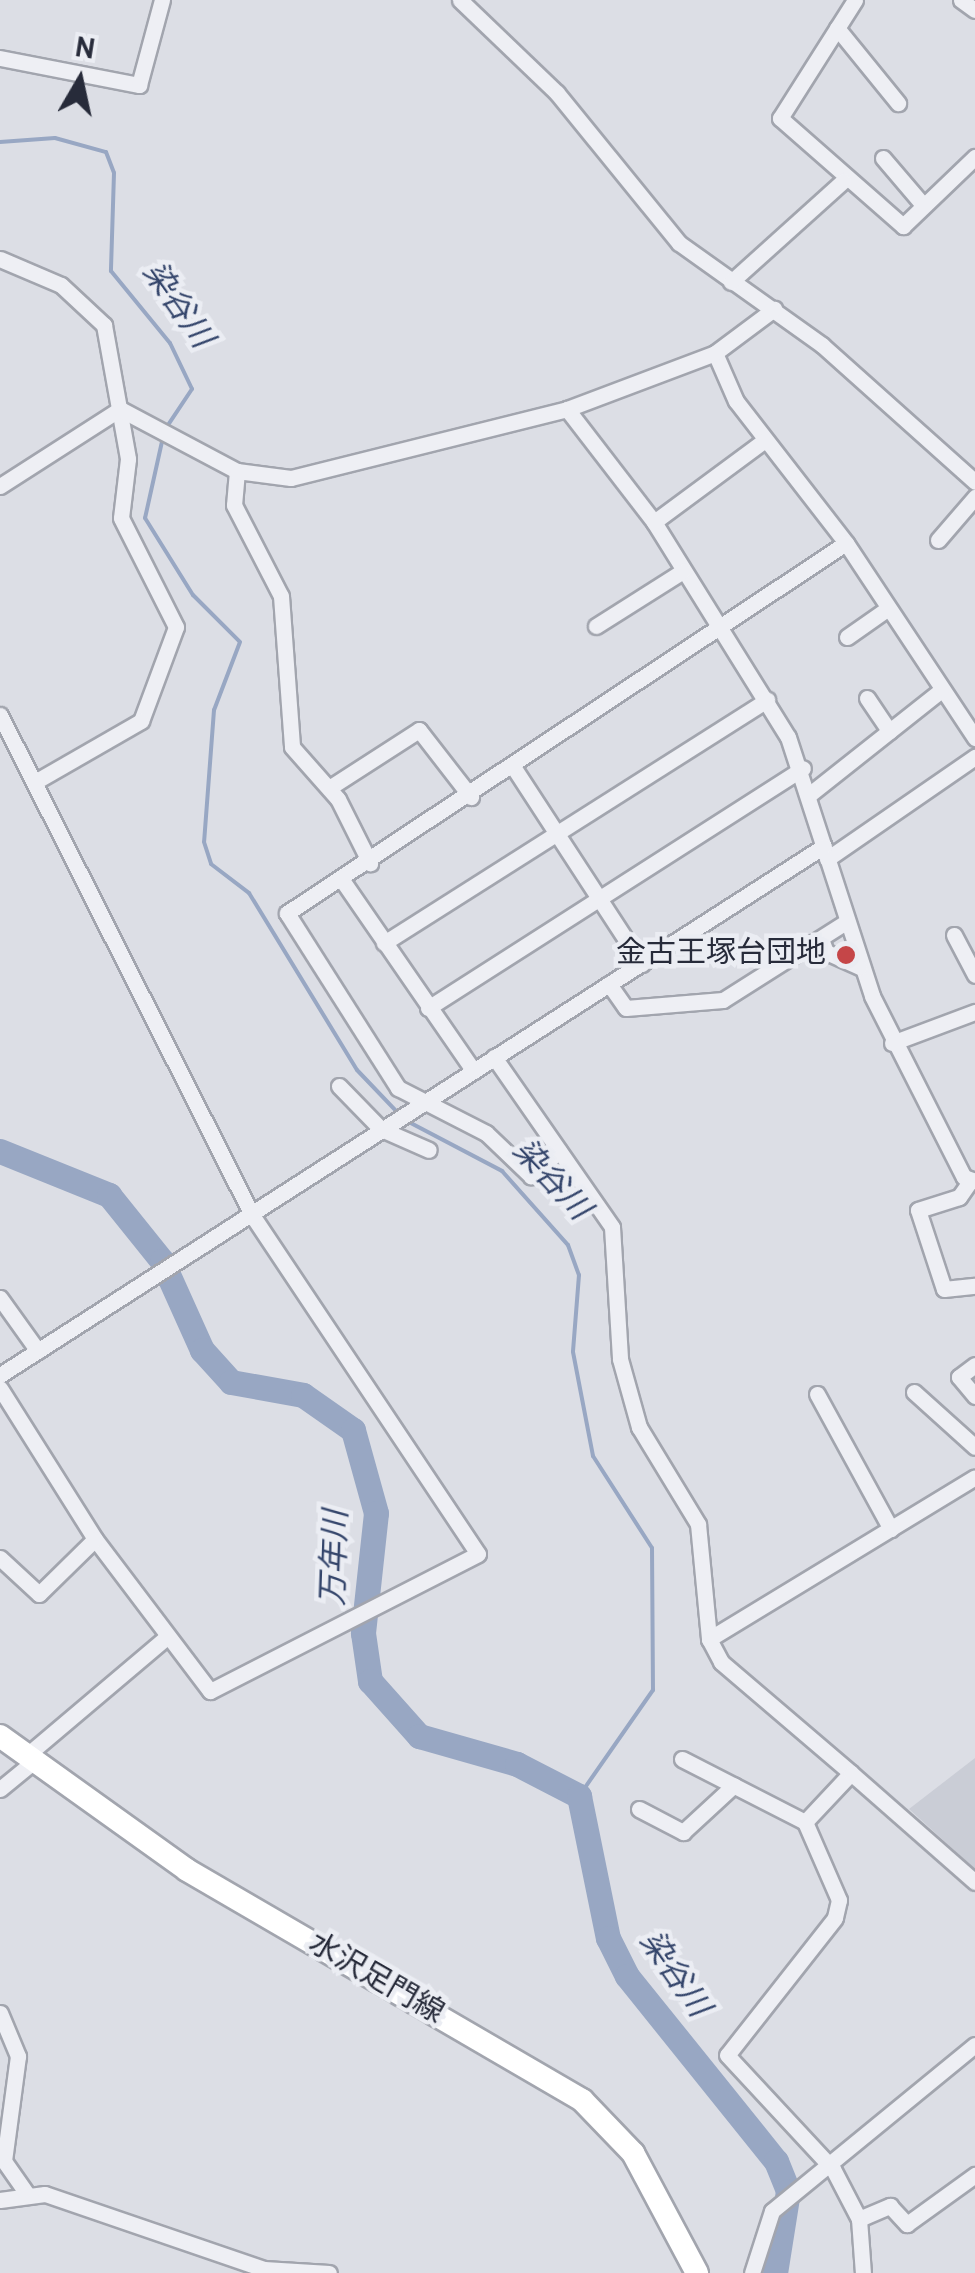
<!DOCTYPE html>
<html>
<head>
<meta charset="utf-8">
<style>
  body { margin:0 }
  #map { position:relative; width:975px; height:2273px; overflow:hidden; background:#dcdee5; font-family:Overpass,"Noto Sans JP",sans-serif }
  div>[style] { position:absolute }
  .built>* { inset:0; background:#cacdd6 }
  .stream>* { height:4px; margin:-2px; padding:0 2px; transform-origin:2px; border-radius:2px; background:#98a7c3 }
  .river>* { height:25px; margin:-12.5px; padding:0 12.5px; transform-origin:12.5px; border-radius:12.5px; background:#98a7c3 }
  .roads { filter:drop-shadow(2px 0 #a2a5ae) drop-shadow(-2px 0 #a2a5ae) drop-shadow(0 2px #a2a5ae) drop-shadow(0 -2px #a2a5ae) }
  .street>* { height:15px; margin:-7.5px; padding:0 7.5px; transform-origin:7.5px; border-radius:7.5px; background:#eeeff4 }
  .secondary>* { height:22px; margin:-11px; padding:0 11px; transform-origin:11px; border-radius:11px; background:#fff }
  .dots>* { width:28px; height:28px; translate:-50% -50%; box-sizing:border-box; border:5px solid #ebedf3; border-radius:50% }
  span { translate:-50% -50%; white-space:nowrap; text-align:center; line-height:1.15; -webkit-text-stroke:9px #ebedf3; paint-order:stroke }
  .poi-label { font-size:30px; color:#272b3a }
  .right { translate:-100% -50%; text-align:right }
  .street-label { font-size:30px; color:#272b3a }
  .water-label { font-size:32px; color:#34456b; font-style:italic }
  .north { position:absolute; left:30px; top:30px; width:100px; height:100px; -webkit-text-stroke:8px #ebedf3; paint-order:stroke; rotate:9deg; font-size:28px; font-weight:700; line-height:40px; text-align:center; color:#272b3a }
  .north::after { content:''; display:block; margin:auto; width:35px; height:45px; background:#272b3a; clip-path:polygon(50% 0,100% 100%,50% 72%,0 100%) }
</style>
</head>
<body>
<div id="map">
  <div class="built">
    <i style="clip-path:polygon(975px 1758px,975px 1869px,909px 1809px)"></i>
  </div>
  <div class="stream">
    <i style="left:0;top:142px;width:55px;rotate:-4.2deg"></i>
    <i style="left:55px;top:138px;width:53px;rotate:15.4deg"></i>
    <i style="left:106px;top:152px;width:22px;rotate:69deg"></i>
    <i style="left:114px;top:173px;width:98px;rotate:91.8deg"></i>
    <i style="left:111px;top:271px;width:93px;rotate:50.7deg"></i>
    <i style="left:170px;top:343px;width:51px;rotate:64.4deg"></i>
    <i style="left:192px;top:389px;width:47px;rotate:123.7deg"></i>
    <i style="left:163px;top:437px;width:83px;rotate:102.5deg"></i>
    <i style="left:145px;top:518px;width:91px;rotate:58.1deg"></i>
    <i style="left:193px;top:595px;width:66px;rotate:45deg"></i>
    <i style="left:240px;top:642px;width:73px;rotate:110.9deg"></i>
    <i style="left:214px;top:710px;width:132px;rotate:94.3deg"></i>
    <i style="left:204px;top:842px;width:23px;rotate:72deg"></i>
    <i style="left:211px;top:864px;width:48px;rotate:37.3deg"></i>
    <i style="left:249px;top:893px;width:207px;rotate:58.6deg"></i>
    <i style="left:357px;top:1070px;width:59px;rotate:46.4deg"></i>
    <i style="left:405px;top:1120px;width:110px;rotate:27.7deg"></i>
    <i style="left:502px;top:1171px;width:99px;rotate:48.3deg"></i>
    <i style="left:568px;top:1245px;width:32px;rotate:70deg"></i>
    <i style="left:579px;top:1275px;width:77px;rotate:94.5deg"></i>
    <i style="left:573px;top:1352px;width:106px;rotate:79.1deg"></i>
    <i style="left:593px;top:1456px;width:109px;rotate:57.3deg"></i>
    <i style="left:652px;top:1548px;width:142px;rotate:89.6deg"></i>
    <i style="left:653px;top:1690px;width:129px;rotate:124.9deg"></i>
  </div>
  <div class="river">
    <i style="left:0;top:1151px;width:118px;rotate:22deg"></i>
    <i style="left:109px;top:1195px;width:85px;rotate:51.2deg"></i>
    <i style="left:162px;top:1261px;width:98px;rotate:65.8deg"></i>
    <i style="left:202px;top:1350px;width:43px;rotate:47.8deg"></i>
    <i style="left:231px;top:1382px;width:73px;rotate:10.2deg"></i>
    <i style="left:303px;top:1395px;width:61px;rotate:35deg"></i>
    <i style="left:353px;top:1430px;width:86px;rotate:74.5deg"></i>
    <i style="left:376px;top:1513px;width:121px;rotate:96.2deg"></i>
    <i style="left:363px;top:1633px;width:49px;rotate:81.7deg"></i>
    <i style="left:370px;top:1681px;width:74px;rotate:48.3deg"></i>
    <i style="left:419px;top:1736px;width:102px;rotate:15.9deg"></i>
    <i style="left:517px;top:1764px;width:70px;rotate:27.3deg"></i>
    <i style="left:579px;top:1796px;width:145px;rotate:78.5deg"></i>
    <i style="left:608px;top:1938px;width:42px;rotate:63.4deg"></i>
    <i style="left:627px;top:1976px;width:238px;rotate:51.2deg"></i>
    <i style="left:776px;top:2161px;width:32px;rotate:68deg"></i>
    <i style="left:788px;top:2191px;width:83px;rotate:99deg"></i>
  </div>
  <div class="roads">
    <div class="street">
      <i style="left:460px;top:0;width:134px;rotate:43.8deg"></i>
      <i style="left:557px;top:93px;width:193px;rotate:50.9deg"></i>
      <i style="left:679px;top:243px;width:176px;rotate:35.5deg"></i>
      <i style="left:822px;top:345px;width:205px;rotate:41.8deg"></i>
      <i style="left:855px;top:0;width:140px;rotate:122.4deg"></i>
      <i style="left:780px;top:118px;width:164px;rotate:41.3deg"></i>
      <i style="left:903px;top:226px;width:100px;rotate:-43.8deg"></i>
      <i style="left:961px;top:0;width:17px;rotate:36deg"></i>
      <i style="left:837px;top:28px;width:97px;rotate:50.9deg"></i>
      <i style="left:0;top:58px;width:142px;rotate:11deg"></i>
      <i style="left:139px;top:85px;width:88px;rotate:-74.9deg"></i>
      <i style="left:883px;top:158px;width:62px;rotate:49.6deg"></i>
      <i style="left:0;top:259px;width:66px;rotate:23.1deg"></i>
      <i style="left:61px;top:285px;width:59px;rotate:42.9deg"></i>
      <i style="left:104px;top:325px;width:136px;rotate:79.8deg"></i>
      <i style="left:128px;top:459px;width:59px;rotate:96.8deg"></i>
      <i style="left:121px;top:518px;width:122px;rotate:63.2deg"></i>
      <i style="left:176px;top:627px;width:100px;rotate:110.4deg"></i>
      <i style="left:141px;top:721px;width:122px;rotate:150.1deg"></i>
      <i style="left:731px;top:282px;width:151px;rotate:-42deg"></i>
      <i style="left:715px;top:353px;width:52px;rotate:66.4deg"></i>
      <i style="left:736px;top:401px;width:180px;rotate:52.2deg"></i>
      <i style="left:846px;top:543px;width:234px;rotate:56.5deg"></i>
      <i style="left:567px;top:409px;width:143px;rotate:52.4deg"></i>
      <i style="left:654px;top:522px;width:253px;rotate:58.1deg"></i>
      <i style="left:788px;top:737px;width:272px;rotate:72deg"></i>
      <i style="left:872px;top:996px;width:203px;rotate:63.1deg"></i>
      <i style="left:964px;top:1177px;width:12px;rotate:20deg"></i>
      <i style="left:237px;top:471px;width:34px;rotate:95deg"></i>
      <i style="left:234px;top:505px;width:102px;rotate:62.7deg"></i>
      <i style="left:281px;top:596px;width:151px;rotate:85.8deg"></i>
      <i style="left:292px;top:747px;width:69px;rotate:48.5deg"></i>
      <i style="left:338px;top:799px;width:72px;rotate:63.4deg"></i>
      <i style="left:0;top:486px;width:143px;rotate:-32.7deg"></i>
      <i style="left:120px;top:409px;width:132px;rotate:27.9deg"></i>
      <i style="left:237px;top:471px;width:54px;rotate:7.4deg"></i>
      <i style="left:291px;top:478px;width:284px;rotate:-14deg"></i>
      <i style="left:567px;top:409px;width:158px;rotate:-20.7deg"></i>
      <i style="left:715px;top:353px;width:74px;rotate:-36.7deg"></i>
      <i style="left:654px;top:522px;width:138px;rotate:-36.5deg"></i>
      <i style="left:938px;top:540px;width:57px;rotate:-49.3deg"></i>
      <i style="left:596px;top:626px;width:103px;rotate:-32.3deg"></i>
      <i style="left:847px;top:637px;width:49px;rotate:-35deg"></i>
      <i style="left:867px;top:698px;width:40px;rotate:56deg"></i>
      <i style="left:0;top:715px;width:560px;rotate:63.25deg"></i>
      <i style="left:252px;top:1215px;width:407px;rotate:56.3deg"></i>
      <i style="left:478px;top:1554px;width:301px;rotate:152.9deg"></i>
      <i style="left:210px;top:1691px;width:191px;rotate:-127.1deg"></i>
      <i style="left:95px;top:1539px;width:178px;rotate:-122.2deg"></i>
      <i style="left:514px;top:768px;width:234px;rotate:56.9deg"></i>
      <i style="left:329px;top:788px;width:107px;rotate:-32.8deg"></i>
      <i style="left:419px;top:730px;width:85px;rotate:52.2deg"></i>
      <i style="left:810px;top:794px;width:167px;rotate:-38.4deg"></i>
      <i style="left:827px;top:859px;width:180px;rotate:-34.6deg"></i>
      <i style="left:342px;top:880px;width:232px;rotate:55.4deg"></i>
      <i style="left:954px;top:935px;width:45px;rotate:62.3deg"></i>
      <i style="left:821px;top:939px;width:14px;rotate:69deg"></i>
      <i style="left:826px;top:952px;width:37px;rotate:24deg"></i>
      <i style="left:384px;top:943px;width:454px;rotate:-32.4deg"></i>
      <i style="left:609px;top:984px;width:29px;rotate:55deg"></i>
      <i style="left:626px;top:1008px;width:97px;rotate:-4.7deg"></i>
      <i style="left:723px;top:1000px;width:146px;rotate:-32.4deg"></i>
      <i style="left:428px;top:1008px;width:445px;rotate:-32.6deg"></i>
      <i style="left:892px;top:1043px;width:89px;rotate:-20.5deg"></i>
      <i style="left:494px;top:1057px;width:207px;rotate:55.2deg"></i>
      <i style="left:612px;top:1227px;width:132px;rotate:86.5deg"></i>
      <i style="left:620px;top:1359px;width:71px;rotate:74.4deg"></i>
      <i style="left:639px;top:1427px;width:114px;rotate:58.7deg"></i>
      <i style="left:698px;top:1524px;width:116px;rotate:84.5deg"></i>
      <i style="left:709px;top:1639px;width:26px;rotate:62deg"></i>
      <i style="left:721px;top:1662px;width:171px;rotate:40.5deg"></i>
      <i style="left:851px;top:1773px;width:67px;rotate:133.2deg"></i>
      <i style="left:805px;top:1822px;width:85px;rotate:66.4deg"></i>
      <i style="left:839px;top:1900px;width:18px;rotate:103deg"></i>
      <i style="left:835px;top:1918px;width:174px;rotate:128.2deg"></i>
      <i style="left:727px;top:2055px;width:156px;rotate:47.1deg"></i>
      <i style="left:833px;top:2169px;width:56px;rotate:62.5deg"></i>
      <i style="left:859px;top:2219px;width:54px;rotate:85.8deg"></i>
      <i style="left:339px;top:1086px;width:60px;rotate:45.7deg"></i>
      <i style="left:381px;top:1129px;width:52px;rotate:23.6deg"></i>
      <i style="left:559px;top:1151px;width:38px;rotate:138deg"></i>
      <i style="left:531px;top:1176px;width:62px;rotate:-136.3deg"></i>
      <i style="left:486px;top:1133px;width:99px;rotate:-152.9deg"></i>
      <i style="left:398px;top:1088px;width:207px;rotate:-122.4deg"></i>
      <i style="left:287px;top:913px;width:670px;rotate:-33.5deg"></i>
      <i style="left:971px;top:1180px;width:21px;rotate:125deg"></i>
      <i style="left:959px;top:1197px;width:43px;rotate:162.4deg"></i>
      <i style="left:918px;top:1210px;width:83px;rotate:71.8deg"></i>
      <i style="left:944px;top:1289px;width:31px;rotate:-6deg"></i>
      <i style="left:0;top:1298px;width:65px;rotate:54.4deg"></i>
      <i style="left:975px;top:1365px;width:20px;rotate:143deg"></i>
      <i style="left:959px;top:1377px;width:25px;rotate:50deg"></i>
      <i style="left:0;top:1375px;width:979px;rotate:-32.7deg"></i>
      <i style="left:914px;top:1392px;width:82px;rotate:42deg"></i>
      <i style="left:817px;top:1394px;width:154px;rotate:61.3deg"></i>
      <i style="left:0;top:1558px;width:53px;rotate:42.7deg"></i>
      <i style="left:39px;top:1594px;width:78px;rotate:-44.5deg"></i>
      <i style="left:709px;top:1639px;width:311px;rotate:-31.3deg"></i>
      <i style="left:26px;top:1756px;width:185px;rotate:-40.2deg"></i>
      <i style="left:682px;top:1759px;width:138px;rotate:27.1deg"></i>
      <i style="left:851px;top:1773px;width:165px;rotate:41.3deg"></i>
      <i style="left:0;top:1789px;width:43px;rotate:-39.3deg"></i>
      <i style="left:639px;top:1809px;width:50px;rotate:27.6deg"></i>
      <i style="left:683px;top:1832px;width:69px;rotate:-42.7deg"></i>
      <i style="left:0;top:2013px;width:47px;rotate:67.3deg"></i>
      <i style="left:18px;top:2056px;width:106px;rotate:97.6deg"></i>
      <i style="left:4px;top:2161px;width:39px;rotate:55deg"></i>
      <i style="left:0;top:2200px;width:45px;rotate:-7.6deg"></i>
      <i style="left:45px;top:2194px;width:231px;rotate:18.9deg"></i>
      <i style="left:264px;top:2269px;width:65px;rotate:3.5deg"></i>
      <i style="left:859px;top:2219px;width:34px;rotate:-23deg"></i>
      <i style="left:890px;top:2206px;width:25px;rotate:47deg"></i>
      <i style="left:907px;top:2224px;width:84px;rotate:-35.8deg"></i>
      <i style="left:752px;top:2273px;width:65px;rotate:-72.1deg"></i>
      <i style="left:772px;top:2211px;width:262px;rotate:-39.3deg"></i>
    </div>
    <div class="secondary">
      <i style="left:0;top:1736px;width:230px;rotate:35.6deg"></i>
      <i style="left:187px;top:1870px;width:457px;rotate:30.2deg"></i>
      <i style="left:582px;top:2100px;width:74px;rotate:46.1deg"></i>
      <i style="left:633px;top:2153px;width:136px;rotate:61.9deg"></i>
    </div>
  </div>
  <div class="dots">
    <i style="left:846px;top:955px;background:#c54648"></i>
  </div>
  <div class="poi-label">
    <span class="right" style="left:826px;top:955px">金古王塚台団地</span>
  </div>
  <div class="street-label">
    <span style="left:375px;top:1980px;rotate:30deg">水沢足門線</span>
  </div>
  <div class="water-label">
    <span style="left:176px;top:306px;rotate:55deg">染谷川</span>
    <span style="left:550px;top:1181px;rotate:47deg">染谷川</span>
    <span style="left:337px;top:1558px;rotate:-88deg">万年川</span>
    <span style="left:673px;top:1975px;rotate:55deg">染谷川</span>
  </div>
  <div class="north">N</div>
</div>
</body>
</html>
